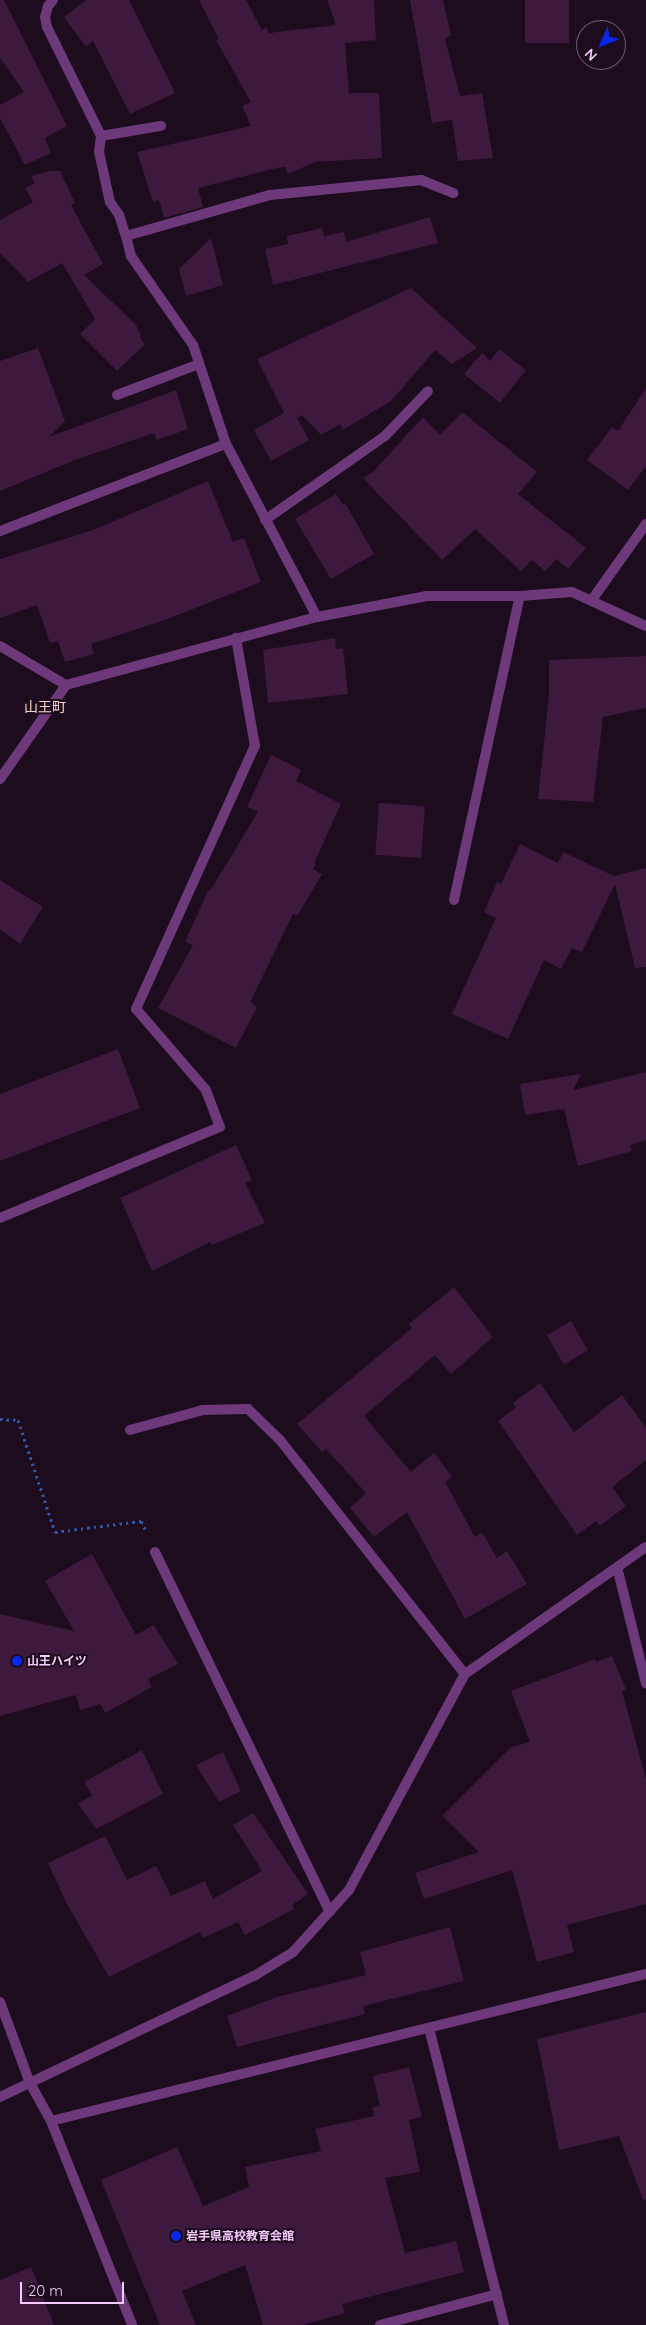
<!DOCTYPE html>
<html>
<head>
<meta charset="utf-8">
<style>
  body { margin:0 }
  #map { position:relative; width:646px; height:2325px; overflow:hidden; background:#1c0c1d; font-family:Quicksand,"Noto Sans JP",sans-serif }
  div>[style] { position:absolute }
  .building>* { inset:0; background:#3c193d; transform-origin:0 0 }
  .path>* { height:3px; margin-top:-1.5px; transform-origin:0; background:repeating-linear-gradient(90deg,#3155aa 0 2.5px,transparent 0 6.5px) }
  .service>* { height:10px; margin:-5px; padding:0 5px; transform-origin:5px; border-radius:5px; background:#6d397a }
  .minor>* { height:10px; margin:-5px; padding:0 5px; transform-origin:5px; border-radius:5px; background:#6d397a }
  .dots>* { width:14px; height:14px; translate:-50% -50%; box-sizing:border-box; border:2px solid #1c0c1d; border-radius:50% }
  span { translate:-50% -50%; white-space:nowrap; text-align:center; line-height:1.15; -webkit-text-stroke:4px #1c0c1d; paint-order:stroke }
  .poi-label { font-size:12px; color:#f7cafd; font-weight:700 }
  .left { translate:0 -50%; text-align:left }
  .neighbourhood-label { font-size:14px; color:#fdd2cc }
  .north { position:absolute; left:576px; top:20px; width:50px; height:50px; box-sizing:border-box; background:#1c0c1d; border:1px solid #745877; border-radius:50%; rotate:226deg; font-size:14px; font-weight:700; line-height:20px; text-align:center; color:#f7cafd }
  .north::after { content:''; display:block; margin:auto; width:18px; height:22px; background:#0827eb; clip-path:polygon(50% 0,100% 100%,50% 72%,0 100%) }
  .scale { position:absolute; left:20px; top:2282px; width:104px; height:22px; box-sizing:border-box; border:2px solid #f7cafd; border-top:0; padding-left:6px; font-size:15px; line-height:18px; white-space:nowrap; color:#f7cafd; -webkit-text-stroke:4px #1c0c1d; paint-order:stroke }
</style>
</head>
<body>
<div id="map">
  <div class="building">
    <i style="clip-path:polygon(0 0,4px 0,67px 126px,45px 138px,51px 153px,25px 165px,0 118px,0 105px,24px 92px,0 58px)"></i>
    <i style="clip-path:polygon(86px 0,129px 0,175px 93px,130px 114px,93px 41px,86px 47px,64px 17px)"></i>
    <i style="clip-path:polygon(199px 0,246px 0,262px 30px,266px 27px,269px 33px,336px 25px,327px 0,374px 0,376px 40px,345px 43px,349px 93px,379px 93px,382px 158px,315px 162px,288px 174px,285px 167px,277px 168px,198px 188px,203px 207px,164px 218px,159px 200px,153px 202px,137px 152px,251px 126px,242px 106px,251px 102px,216px 40px,219px 39px)"></i>
    <i style="clip-path:polygon(410px 0,443px 0,451px 35px,445px 39px,460px 96px,482px 93px,493px 158px,458px 161px,452px 120px,432px 123px)"></i>
    <i style="left:525px;top:0;width:44px;height:43px"></i>
    <i style="clip-path:polygon(50px 171px,60px 171px,75px 203px,71px 205px,103px 264px,84px 275px,136px 325px,141px 336px,140px 338px,145px 344px,117px 371px,80px 334px,95px 319px,62px 263px,28px 282px,0 253px,0 220px,33px 202px,25px 188px,35px 183px,31px 176px)"></i>
    <i style="clip-path:polygon(430px 217px,438px 243px,273px 285px,265px 249px,288px 244px,287px 236px,323px 228px,324px 236px,344px 232px,346px 242px)"></i>
    <i style="clip-path:polygon(211px 238px,223px 285px,186px 296px,179px 269px)"></i>
    <i style="clip-path:polygon(411px 288px,477px 348px,452px 364px,435px 350px,391px 401px,343px 430px,340px 424px,321px 435px,302px 415px,297px 418px,309px 440px,271px 461px,254px 430px,284px 413px,257px 359px)"></i>
    <i style="clip-path:polygon(38px 348px,65px 421px,49px 437px,176px 390px,188px 429px,157px 440px,154px 433px,75px 460px,0 491px,0 361px)"></i>
    <i style="clip-path:polygon(499px 349px,526px 370px,500px 403px,464px 374px,482px 353px,490px 361px)"></i>
    <i style="clip-path:polygon(646px 388px,646px 466px,628px 490px,587px 460px,612px 427px,618px 431px)"></i>
    <i style="clip-path:polygon(462px 412px,537px 472px,518px 494px,586px 548px,568px 569px,556px 559px,545px 571px,532px 560px,521px 571px,475px 529px,442px 560px,363px 478px,373px 472px,423px 417px,440px 435px)"></i>
    <i style="clip-path:polygon(208px 481px,233px 542px,244px 538px,261px 582px,165px 620px,91px 644px,94px 654px,65px 662px,58px 641px,50px 643px,37px 605px,0 618px,0 559px,93px 530px)"></i>
    <i style="clip-path:polygon(336px 494px,343px 505px,345px 503px,374px 554px,331px 579px,295px 519px)"></i>
    <i style="clip-path:polygon(335px 638px,336px 649px,343px 648px,348px 694px,268px 703px,263px 650px)"></i>
    <i style="clip-path:polygon(646px 656px,646px 708px,603px 717px,593px 802px,538px 799px,549px 695px,549px 660px)"></i>
    <i style="clip-path:polygon(271px 755px,301px 770px,296px 781px,341px 804px,314px 863px,316px 864px,313px 869px,322px 874px,297px 916px,293px 914px,254px 994px,251px 1002px,257px 1007px,236px 1048px,158px 1008px,193px 945px,185px 942px,208px 891px,210px 891px,258px 812px,247px 807px)"></i>
    <i style="left:379px;top:803px;width:46px;height:52px;rotate:4deg"></i>
    <i style="clip-path:polygon(520px 844px,558px 863px,563px 852px,614px 876px,646px 868px,646px 967px,635px 968px,615px 884px,582px 952px,572px 948px,561px 969px,544px 960px,508px 1039px,452px 1014px,496px 918px,484px 912px,497px 882px,501px 884px)"></i>
    <i style="clip-path:polygon(0 880px,43px 907px,20px 944px,0 929px)"></i>
    <i style="clip-path:polygon(118px 1049px,140px 1108px,0 1161px,0 1094px)"></i>
    <i style="clip-path:polygon(646px 1072px,646px 1140px,630px 1145px,632px 1151px,578px 1166px,564px 1109px,525px 1115px,520px 1084px,581px 1074px,573px 1090px)"></i>
    <i style="clip-path:polygon(236px 1145px,252px 1180px,245px 1183px,265px 1223px,212px 1245px,210px 1242px,152px 1271px,120px 1198px)"></i>
    <i style="clip-path:polygon(454px 1287px,493px 1337px,451px 1374px,435px 1355px,364px 1416px,411px 1472px,434px 1453px,452px 1477px,445px 1482px,475px 1537px,482px 1532px,497px 1558px,507px 1551px,527px 1584px,465px 1619px,407px 1512px,374px 1537px,350px 1508px,366px 1493px,326px 1449px,322px 1452px,297px 1424px,412px 1328px,409px 1324px)"></i>
    <i style="left:571px;top:1321px;width:34px;height:28px;rotate:60deg"></i>
    <i style="clip-path:polygon(540px 1383px,574px 1432px,622px 1395px,646px 1428px,646px 1460px,612px 1487px,626px 1506px,600px 1526px,596px 1521px,577px 1535px,498px 1421px,516px 1407px,513px 1403px)"></i>
    <i style="clip-path:polygon(92px 1554px,136px 1635px,154px 1625px,178px 1664px,148px 1679px,152px 1687px,105px 1713px,100px 1704px,80px 1710px,76px 1695px,0 1716px,0 1614px,74px 1631px,45px 1581px)"></i>
    <i style="clip-path:polygon(612px 1656px,626px 1689px,622px 1691px,646px 1779px,646px 1904px,567px 1925px,574px 1952px,537px 1962px,512px 1870px,424px 1899px,415px 1873px,479px 1852px,442px 1816px,511px 1747px,530px 1742px,511px 1691px,595px 1659px,596px 1662px)"></i>
    <i style="clip-path:polygon(142px 1750px,163px 1794px,96px 1829px,78px 1804px,92px 1795px,84px 1782px)"></i>
    <i style="clip-path:polygon(223px 1752px,241px 1791px,219px 1802px,196px 1765px)"></i>
    <i style="clip-path:polygon(253px 1813px,308px 1894px,292px 1905px,294px 1909px,245px 1935px,238px 1922px,203px 1938px,200px 1932px,109px 1977px,66px 1902px,48px 1863px,105px 1836px,127px 1880px,156px 1866px,171px 1896px,205px 1881px,213px 1899px,262px 1871px,233px 1825px)"></i>
    <i style="clip-path:polygon(450px 1927px,464px 1981px,363px 2006px,365px 2014px,237px 2047px,227px 2016px,277px 1997px,366px 1975px,360px 1952px)"></i>
    <i style="clip-path:polygon(646px 2012px,646px 2199px,643px 2200px,619px 2136px,559px 2150px,537px 2039px)"></i>
    <i style="clip-path:polygon(409px 2067px,422px 2117px,409px 2120px,420px 2172px,385px 2178px,405px 2253px,456px 2241px,464px 2272px,342px 2304px,345px 2313px,303px 2325px,263px 2325px,245px 2265px,182px 2291px,196px 2325px,160px 2325px,101px 2180px,177px 2147px,203px 2206px,249px 2187px,245px 2167px,321px 2151px,315px 2129px,374px 2116px,372px 2108px,380px 2106px,373px 2076px)"></i>
    <i style="clip-path:polygon(31px 2267px,54px 2325px,0 2325px,0 2280px)"></i>
  </div>
  <div class="path">
    <i style="left:0;top:1419px;width:18px;rotate:3deg"></i>
    <i style="left:18px;top:1420px;width:118px;rotate:71.7deg"></i>
    <i style="left:55px;top:1532px;width:87px;rotate:-7.3deg"></i>
    <i style="left:141px;top:1521px;width:11px;rotate:63deg"></i>
  </div>
  <div class="service">
    <i style="left:53px;top:0;width:8px;rotate:130deg"></i>
    <i style="left:48px;top:6px;width:11px;rotate:105deg"></i>
    <i style="left:45px;top:17px;width:10px;rotate:79deg"></i>
    <i style="left:47px;top:27px;width:122px;rotate:63.6deg"></i>
    <i style="left:101px;top:136px;width:16px;rotate:97deg"></i>
    <i style="left:99px;top:152px;width:51px;rotate:77.6deg"></i>
    <i style="left:110px;top:202px;width:16px;rotate:55deg"></i>
    <i style="left:119px;top:215px;width:22px;rotate:72deg"></i>
    <i style="left:101px;top:136px;width:61px;rotate:-9.5deg"></i>
    <i style="left:117px;top:395px;width:88px;rotate:-20.7deg"></i>
    <i style="left:265px;top:520px;width:146px;rotate:-35deg"></i>
    <i style="left:385px;top:436px;width:62px;rotate:-46.3deg"></i>
    <i style="left:454px;top:900px;width:311px;rotate:-77.8deg"></i>
    <i style="left:130px;top:1430px;width:76px;rotate:-15.3deg"></i>
    <i style="left:203px;top:1410px;width:45px;rotate:-1.3deg"></i>
    <i style="left:248px;top:1409px;width:45px;rotate:44.1deg"></i>
    <i style="left:280px;top:1440px;width:298px;rotate:51.7deg"></i>
    <i style="left:155px;top:1552px;width:400px;rotate:64.1deg"></i>
    <i style="left:0;top:2002px;width:86px;rotate:69.7deg"></i>
  </div>
  <div class="minor">
    <i style="left:0;top:531px;width:242px;rotate:-21.1deg"></i>
    <i style="left:591px;top:601px;width:95px;rotate:-54.5deg"></i>
    <i style="left:317px;top:617px;width:195px;rotate:-117.7deg"></i>
    <i style="left:226px;top:444px;width:104px;rotate:-108.4deg"></i>
    <i style="left:193px;top:345px;width:108px;rotate:-124.9deg"></i>
    <i style="left:131px;top:256px;width:21px;rotate:-104deg"></i>
    <i style="left:126px;top:236px;width:150px;rotate:-15.9deg"></i>
    <i style="left:270px;top:195px;width:152px;rotate:-5.7deg"></i>
    <i style="left:421px;top:180px;width:35px;rotate:22deg"></i>
    <i style="left:0;top:646px;width:77px;rotate:30.6deg"></i>
    <i style="left:66px;top:685px;width:260px;rotate:-15.2deg"></i>
    <i style="left:317px;top:617px;width:112px;rotate:-10.8deg"></i>
    <i style="left:427px;top:596px;width:93px"></i>
    <i style="left:520px;top:596px;width:52px;rotate:-4.4deg"></i>
    <i style="left:572px;top:592px;width:81px;rotate:24.7deg"></i>
    <i style="left:0;top:779px;width:115px;rotate:-54.9deg"></i>
    <i style="left:0;top:1218px;width:238px;rotate:-22.5deg"></i>
    <i style="left:220px;top:1127px;width:40px;rotate:-111deg"></i>
    <i style="left:206px;top:1090px;width:107px;rotate:-130.8deg"></i>
    <i style="left:136px;top:1009px;width:289px;rotate:-65.7deg"></i>
    <i style="left:255px;top:746px;width:110px;rotate:-100deg"></i>
    <i style="left:617px;top:1567px;width:120px;rotate:76deg"></i>
    <i style="left:429px;top:2028px;width:306px;rotate:75.8deg"></i>
    <i style="left:30px;top:2083px;width:43px;rotate:61.1deg"></i>
    <i style="left:51px;top:2121px;width:219px;rotate:68.3deg"></i>
    <i style="left:0;top:2097px;width:281px;rotate:-25.5deg"></i>
    <i style="left:254px;top:1976px;width:46px;rotate:-31.6deg"></i>
    <i style="left:293px;top:1952px;width:84px;rotate:-47.9deg"></i>
    <i style="left:349px;top:1890px;width:245px;rotate:-61.8deg"></i>
    <i style="left:465px;top:1674px;width:221px;rotate:-35.1deg"></i>
    <i style="left:51px;top:2121px;width:613px;rotate:-13.88deg"></i>
    <i style="left:380px;top:2325px;width:121px;rotate:-14.8deg"></i>
  </div>
  <div class="dots">
    <i style="left:17px;top:1661px;background:#0827eb"></i>
    <i style="left:176px;top:2236px;background:#0827eb"></i>
  </div>
  <div class="poi-label">
    <span class="left" style="left:27px;top:1661px">山王ハイツ</span>
    <span class="left" style="left:186px;top:2236px">岩手県高校教育会館</span>
  </div>
  <div class="neighbourhood-label">
    <span style="left:45px;top:707px">山王町</span>
  </div>
  <div class="north">N</div>
  <div class="scale">20 m</div>
</div>
</body>
</html>
